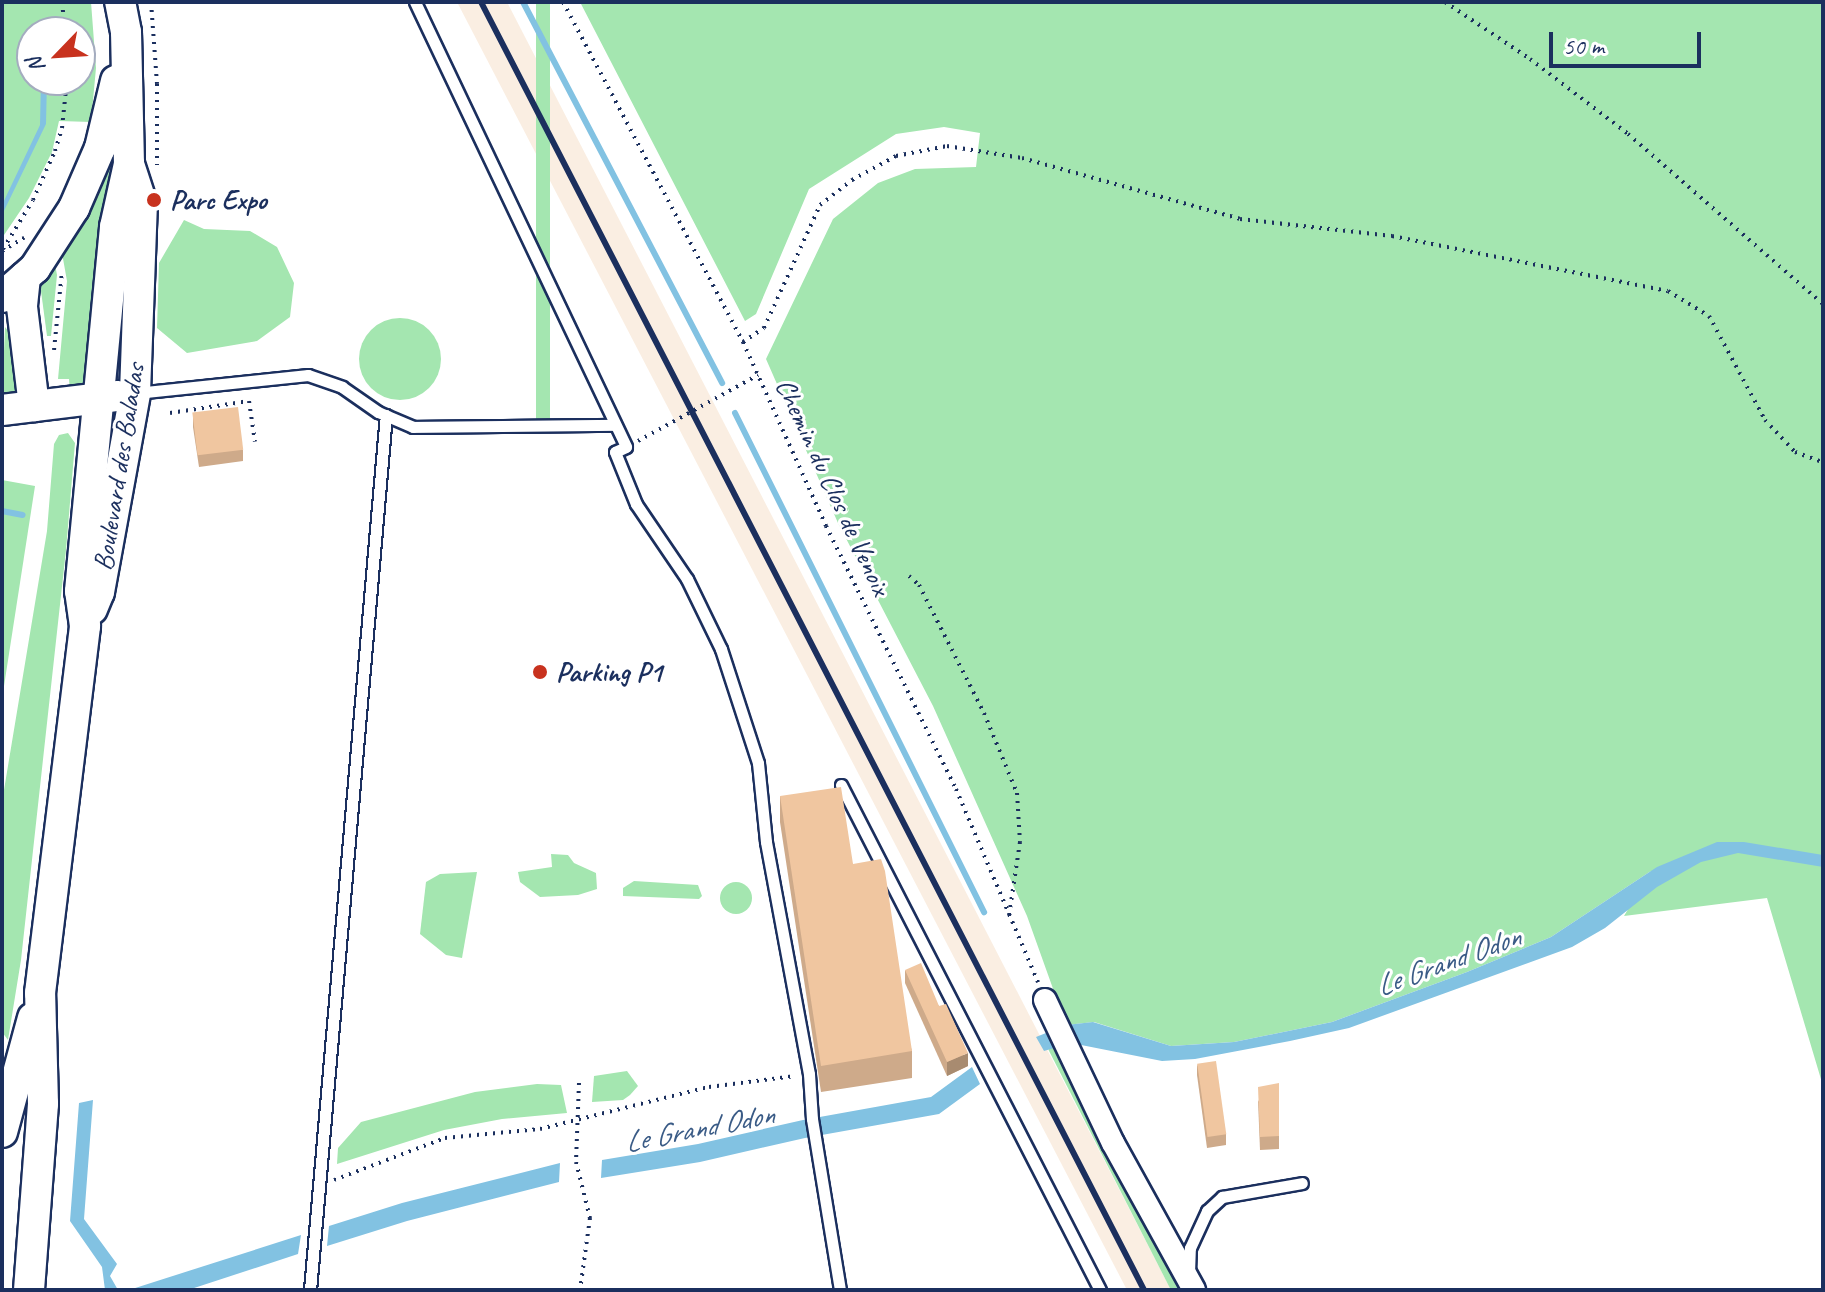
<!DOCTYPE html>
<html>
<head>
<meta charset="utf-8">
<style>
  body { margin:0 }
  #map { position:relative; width:1825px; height:1292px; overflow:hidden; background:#fff; font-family:Caveat,sans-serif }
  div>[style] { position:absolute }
  .built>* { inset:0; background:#faeee2 }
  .green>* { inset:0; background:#a4e6b0; transform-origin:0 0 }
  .round { border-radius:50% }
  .water>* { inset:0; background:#82c2e2 }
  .stream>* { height:6px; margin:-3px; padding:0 3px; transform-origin:3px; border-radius:3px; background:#82c2e2 }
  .path>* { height:4px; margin-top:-2px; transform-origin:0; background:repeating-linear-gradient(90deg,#1b2f5e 0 2px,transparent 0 8px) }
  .roads { filter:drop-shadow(2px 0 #1b2f5e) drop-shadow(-2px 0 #1b2f5e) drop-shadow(0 2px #1b2f5e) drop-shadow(0 -2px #1b2f5e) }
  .service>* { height:11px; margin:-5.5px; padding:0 5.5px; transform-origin:5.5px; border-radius:5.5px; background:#fff }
  .minor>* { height:22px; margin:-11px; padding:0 11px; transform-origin:11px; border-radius:11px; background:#fff }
  .secondary>* { height:30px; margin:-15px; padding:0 15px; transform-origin:15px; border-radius:15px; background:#fff }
  .rail>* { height:6px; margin:-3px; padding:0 3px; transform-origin:3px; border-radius:3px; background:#1b2f5e }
  .wall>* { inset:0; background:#ceaa8a }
  .shaded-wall>* { inset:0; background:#a88b70 }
  .building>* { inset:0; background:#f0c6a0; transform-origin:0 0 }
  .dots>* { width:22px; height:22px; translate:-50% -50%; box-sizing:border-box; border:4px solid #fff; border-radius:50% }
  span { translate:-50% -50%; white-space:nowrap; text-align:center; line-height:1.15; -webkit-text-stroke:6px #fff; paint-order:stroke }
  .poi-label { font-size:28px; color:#1b2f5e; font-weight:700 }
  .left { translate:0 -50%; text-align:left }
  .street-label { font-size:28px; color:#1b2f5e }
  .water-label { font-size:30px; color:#3a5b86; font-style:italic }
  .frame { position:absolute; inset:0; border:4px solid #1b2f5e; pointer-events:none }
  .north { position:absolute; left:16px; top:16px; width:80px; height:80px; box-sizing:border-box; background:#fff; border:2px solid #a4acbf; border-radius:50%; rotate:245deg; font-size:22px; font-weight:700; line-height:32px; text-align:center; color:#1b2f5e }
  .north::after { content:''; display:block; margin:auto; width:28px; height:36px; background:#c8321e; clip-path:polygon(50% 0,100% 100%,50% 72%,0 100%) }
  .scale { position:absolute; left:1549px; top:32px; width:152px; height:36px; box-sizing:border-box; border:4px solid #1b2f5e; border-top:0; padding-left:10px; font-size:24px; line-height:28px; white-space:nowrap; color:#1b2f5e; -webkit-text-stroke:6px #fff; paint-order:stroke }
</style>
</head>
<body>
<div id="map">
  <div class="built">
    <i style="clip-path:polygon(457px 2px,507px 2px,1171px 1290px,1127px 1290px)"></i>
  </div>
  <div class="green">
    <i style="clip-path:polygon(evenodd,2px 2px,91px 2px,96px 68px,91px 122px,59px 121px,52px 152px,29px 198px,2px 238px,2px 2px,32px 32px,80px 32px,80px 80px,32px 80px,32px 32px)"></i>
    <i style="left:536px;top:2px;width:14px;height:419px"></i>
    <i style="clip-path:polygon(580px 2px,1823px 2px,1823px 1086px,1767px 898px,1624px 916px,1651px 871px,1551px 937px,1467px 972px,1332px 1022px,1234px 1042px,1171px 1046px,1094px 1022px,1066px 1025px,1027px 916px,933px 706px,838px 523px,766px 359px,833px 219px,878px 183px,915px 169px,976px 167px,980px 133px,944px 127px,896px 134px,809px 189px,756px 314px,745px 321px)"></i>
    <i style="clip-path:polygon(110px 149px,111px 183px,89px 385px,70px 392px,69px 379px,58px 379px,67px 281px,62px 253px)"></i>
    <i style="clip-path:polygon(184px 220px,204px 229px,250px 231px,277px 247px,294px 283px,290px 317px,257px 341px,187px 353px,157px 328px,159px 263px)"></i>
    <i style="clip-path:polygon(54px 259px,57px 275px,51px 336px,47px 336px,39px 276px)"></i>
    <i class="round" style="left:359px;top:318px;width:82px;height:82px"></i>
    <i style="clip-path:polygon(5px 327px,11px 335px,21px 392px,2px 400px)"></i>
    <i style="clip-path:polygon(68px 433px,75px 443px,66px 550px,21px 960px,8px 1040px,2px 1032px,2px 802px,47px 531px,54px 444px,59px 435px)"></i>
    <i style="clip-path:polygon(2px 480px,35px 486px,2px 699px)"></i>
    <i style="clip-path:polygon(551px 854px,568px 855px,574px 863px,596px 873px,597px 889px,578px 895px,540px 897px,520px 882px,518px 872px,552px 867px)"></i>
    <i style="clip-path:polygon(477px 872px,462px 958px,446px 955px,420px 934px,426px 882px,440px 874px)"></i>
    <i style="clip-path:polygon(634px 881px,698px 885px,702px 896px,699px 899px,623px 896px,623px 888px)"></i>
    <i class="round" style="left:720px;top:882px;width:32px;height:32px"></i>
    <i style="left:1059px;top:1044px;width:276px;height:12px;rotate:63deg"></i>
    <i style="clip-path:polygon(627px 1071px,638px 1086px,630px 1095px,623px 1100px,592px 1102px,594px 1076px)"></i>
    <i style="clip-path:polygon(537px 1084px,561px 1085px,567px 1113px,502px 1119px,444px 1130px,337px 1164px,338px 1148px,361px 1122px,475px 1092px)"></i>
  </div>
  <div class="water">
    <i style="clip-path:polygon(41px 80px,47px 80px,46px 124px,2px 215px,2px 205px,40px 125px)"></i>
    <i style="clip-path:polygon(1717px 842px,1744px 842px,1823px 855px,1823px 867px,1738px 853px,1701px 862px,1657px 887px,1605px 928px,1572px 947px,1349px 1028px,1290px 1041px,1195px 1059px,1162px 1061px,1071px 1043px,1044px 1051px,1036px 1037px,1066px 1025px,1093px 1022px,1171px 1046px,1234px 1042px,1332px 1022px,1467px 972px,1551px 937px,1657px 867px)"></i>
    <i style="clip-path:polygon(972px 1067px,980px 1084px,939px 1114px,805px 1138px,700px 1162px,601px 1178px,602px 1160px,698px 1144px,803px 1120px,931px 1097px)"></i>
    <i style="clip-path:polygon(93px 1100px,84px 1219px,117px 1264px,110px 1276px,118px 1290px,105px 1290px,102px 1267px,70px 1221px,79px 1103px)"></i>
    <i style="clip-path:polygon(560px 1163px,559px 1182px,407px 1221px,327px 1246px,329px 1226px,402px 1203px)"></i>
    <i style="clip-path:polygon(301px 1235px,298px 1254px,188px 1290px,129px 1290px)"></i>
  </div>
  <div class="stream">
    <i style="left:523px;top:2px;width:430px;rotate:62.4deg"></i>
    <i style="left:735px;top:413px;width:558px;rotate:63.48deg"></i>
    <i style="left:2px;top:511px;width:21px;rotate:11deg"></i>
  </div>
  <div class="path">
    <i style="left:62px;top:2px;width:30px;rotate:84deg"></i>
    <i style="left:151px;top:2px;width:82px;rotate:85.8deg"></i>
    <i style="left:157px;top:84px;width:81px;rotate:90deg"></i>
    <i style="left:563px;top:2px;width:385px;rotate:62.1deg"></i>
    <i style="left:743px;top:342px;width:202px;rotate:65.7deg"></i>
    <i style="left:826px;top:526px;width:293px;rotate:63.7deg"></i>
    <i style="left:956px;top:789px;width:210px;rotate:67deg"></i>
    <i style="left:1445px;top:2px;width:102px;rotate:33.8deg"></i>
    <i style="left:1530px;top:59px;width:123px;rotate:37.4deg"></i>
    <i style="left:1628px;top:134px;width:259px;rotate:41.1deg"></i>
    <i style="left:3px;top:249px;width:57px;rotate:-58.5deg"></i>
    <i style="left:33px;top:200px;width:54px;rotate:-65.8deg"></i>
    <i style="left:55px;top:151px;width:24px;rotate:-73deg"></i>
    <i style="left:62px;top:128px;width:48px;rotate:-84.1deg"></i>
    <i style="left:2px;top:251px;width:26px;rotate:-31deg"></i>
    <i style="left:743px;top:342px;width:25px;rotate:-34deg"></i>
    <i style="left:764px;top:328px;width:135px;rotate:-65.5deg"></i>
    <i style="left:820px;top:205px;width:41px;rotate:-38deg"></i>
    <i style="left:852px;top:180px;width:50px;rotate:-28.6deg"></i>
    <i style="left:896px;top:156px;width:52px;rotate:-11.1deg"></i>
    <i style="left:947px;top:146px;width:76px;rotate:9.1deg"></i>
    <i style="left:1022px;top:158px;width:226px;rotate:15.6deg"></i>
    <i style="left:1240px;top:219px;width:153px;rotate:6.4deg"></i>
    <i style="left:1392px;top:236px;width:281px;rotate:11.3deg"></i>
    <i style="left:1668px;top:291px;width:48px;rotate:31.4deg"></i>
    <i style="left:1709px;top:316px;width:118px;rotate:61.7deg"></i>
    <i style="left:1765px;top:420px;width:44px;rotate:46.8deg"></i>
    <i style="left:1795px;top:452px;width:30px;rotate:20deg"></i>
    <i style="left:54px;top:350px;width:79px;rotate:-84.2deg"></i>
    <i style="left:170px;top:413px;width:80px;rotate:-8.6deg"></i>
    <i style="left:249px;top:401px;width:41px;rotate:81.7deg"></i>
    <i style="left:638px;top:441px;width:137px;rotate:-28.8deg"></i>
    <i style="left:909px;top:576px;width:13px;rotate:42deg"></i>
    <i style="left:919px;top:585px;width:144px;rotate:63.1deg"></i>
    <i style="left:984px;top:713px;width:87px;rotate:67.6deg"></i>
    <i style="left:1017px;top:793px;width:49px;rotate:86.5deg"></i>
    <i style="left:1020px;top:842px;width:75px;rotate:98.5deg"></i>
    <i style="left:579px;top:1083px;width:79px;rotate:92.2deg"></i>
    <i style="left:576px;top:1162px;width:58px;rotate:76deg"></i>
    <i style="left:590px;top:1218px;width:73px;rotate:97.9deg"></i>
    <i style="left:334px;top:1180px;width:119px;rotate:-20.7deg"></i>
    <i style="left:445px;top:1138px;width:95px;rotate:-5.4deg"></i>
    <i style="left:540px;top:1129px;width:174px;rotate:-14deg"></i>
    <i style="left:709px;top:1087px;width:87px;rotate:-7.3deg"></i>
  </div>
  <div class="roads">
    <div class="service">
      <i style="left:415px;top:2px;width:492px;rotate:64.6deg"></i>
      <i style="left:626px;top:447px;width:12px;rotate:156deg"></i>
      <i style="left:615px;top:452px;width:56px;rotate:68deg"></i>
      <i style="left:636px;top:504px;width:91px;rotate:55.8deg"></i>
      <i style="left:687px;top:579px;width:78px;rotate:64.1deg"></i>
      <i style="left:721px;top:649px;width:120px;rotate:72deg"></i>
      <i style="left:758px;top:763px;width:79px;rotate:84.2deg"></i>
      <i style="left:766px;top:842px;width:236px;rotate:79.5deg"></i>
      <i style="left:809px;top:1074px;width:45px;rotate:86.2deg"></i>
      <i style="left:812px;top:1119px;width:173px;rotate:80.7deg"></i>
      <i style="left:136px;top:393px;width:173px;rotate:-6deg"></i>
      <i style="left:308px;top:375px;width:36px;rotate:19deg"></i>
      <i style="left:342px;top:387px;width:44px;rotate:34.8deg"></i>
      <i style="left:378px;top:412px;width:38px;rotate:23deg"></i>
      <i style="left:413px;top:427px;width:202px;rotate:-0.6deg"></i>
      <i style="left:841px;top:785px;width:568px;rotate:62.85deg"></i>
      <i style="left:1189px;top:1273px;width:25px;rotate:-88deg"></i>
      <i style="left:1190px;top:1248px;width:41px;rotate:-65.3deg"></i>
      <i style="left:1207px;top:1211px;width:21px;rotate:-43deg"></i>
      <i style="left:1222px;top:1197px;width:81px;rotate:-9.9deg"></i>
      <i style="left:310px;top:1290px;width:878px;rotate:-85.04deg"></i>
    </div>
    <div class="minor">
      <i style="left:1045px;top:1000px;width:158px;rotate:64.6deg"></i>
      <i style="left:1113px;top:1143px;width:168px;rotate:61.1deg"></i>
    </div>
    <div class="secondary">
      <i style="left:25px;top:277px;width:30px;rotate:96deg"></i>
      <i style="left:22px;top:307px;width:100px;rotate:83.1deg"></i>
      <i style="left:2px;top:297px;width:44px;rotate:-41.3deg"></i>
      <i style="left:35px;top:268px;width:72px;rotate:-57deg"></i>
      <i style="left:74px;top:208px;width:65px;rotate:-66.6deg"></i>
      <i style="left:100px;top:148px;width:69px;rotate:-76.6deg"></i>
      <i style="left:2px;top:410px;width:117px;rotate:-6.9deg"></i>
      <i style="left:92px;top:609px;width:18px;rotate:-68deg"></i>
      <i style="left:99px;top:592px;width:202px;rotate:-79.7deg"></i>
      <i style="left:135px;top:393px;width:189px;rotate:-87.9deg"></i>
      <i style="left:142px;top:204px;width:42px;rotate:-108deg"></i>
      <i style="left:2px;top:1132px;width:118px;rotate:-74.8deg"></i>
      <i style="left:29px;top:1290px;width:187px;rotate:-85.7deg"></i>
      <i style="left:43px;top:1104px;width:111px;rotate:-91.5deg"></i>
      <i style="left:40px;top:993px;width:370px;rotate:-83deg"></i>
      <i style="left:85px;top:626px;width:35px;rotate:-98deg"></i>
      <i style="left:80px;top:591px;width:366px;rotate:-84.5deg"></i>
      <i style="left:115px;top:227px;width:65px;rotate:-77.5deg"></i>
      <i style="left:129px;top:164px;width:132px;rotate:-91.3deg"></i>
      <i style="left:126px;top:32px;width:31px;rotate:-101deg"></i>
    </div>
  </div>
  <div class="rail">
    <i style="left:481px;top:2px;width:1449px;rotate:62.76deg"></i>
  </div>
  <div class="wall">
    <i style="clip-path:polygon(193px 416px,243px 450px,243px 461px,199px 467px,193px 427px)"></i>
    <i style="clip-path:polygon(780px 796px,853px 864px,912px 1051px,912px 1078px,821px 1092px,780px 822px)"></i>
    <i style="clip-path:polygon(905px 970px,939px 1006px,968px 1066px,947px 1076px,905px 983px)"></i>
    <i style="clip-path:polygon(1197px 1064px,1226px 1134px,1226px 1145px,1207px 1148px,1197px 1075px)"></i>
    <i style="clip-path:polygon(1258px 1100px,1279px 1136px,1279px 1149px,1260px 1150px)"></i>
  </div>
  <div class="shaded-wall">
    <i style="clip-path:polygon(968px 1053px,968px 1066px,947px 1076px,947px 1062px)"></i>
  </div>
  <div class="building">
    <i style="left:238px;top:407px;width:43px;height:46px;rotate:83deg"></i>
    <i style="clip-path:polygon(841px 787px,853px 864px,881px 859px,885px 871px,912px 1051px,821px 1066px,780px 796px)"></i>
    <i style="clip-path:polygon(921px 963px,939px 1006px,946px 1004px,968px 1053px,947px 1062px,905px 970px)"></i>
    <i style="left:1216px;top:1061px;width:74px;height:19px;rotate:82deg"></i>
    <i style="clip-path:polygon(1279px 1083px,1279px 1136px,1260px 1137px,1258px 1087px)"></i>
  </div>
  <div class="dots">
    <i style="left:154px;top:200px;background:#c8321e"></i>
    <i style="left:540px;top:672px;background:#c8321e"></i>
  </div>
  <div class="poi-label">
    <span class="left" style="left:170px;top:200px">Parc Expo</span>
    <span class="left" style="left:556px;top:672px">Parking P1</span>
  </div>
  <div class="street-label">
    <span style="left:119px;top:467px;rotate:-81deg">Boulevard des Baladas</span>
    <span style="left:833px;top:487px;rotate:65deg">Chemin du Clos de Venoix</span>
  </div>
  <div class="water-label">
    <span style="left:1448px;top:961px;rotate:-20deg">Le Grand Odon</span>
    <span style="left:699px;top:1128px;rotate:-11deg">Le Grand Odon</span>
  </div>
  <div class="frame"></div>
  <div class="north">N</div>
  <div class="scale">50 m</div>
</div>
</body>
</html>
